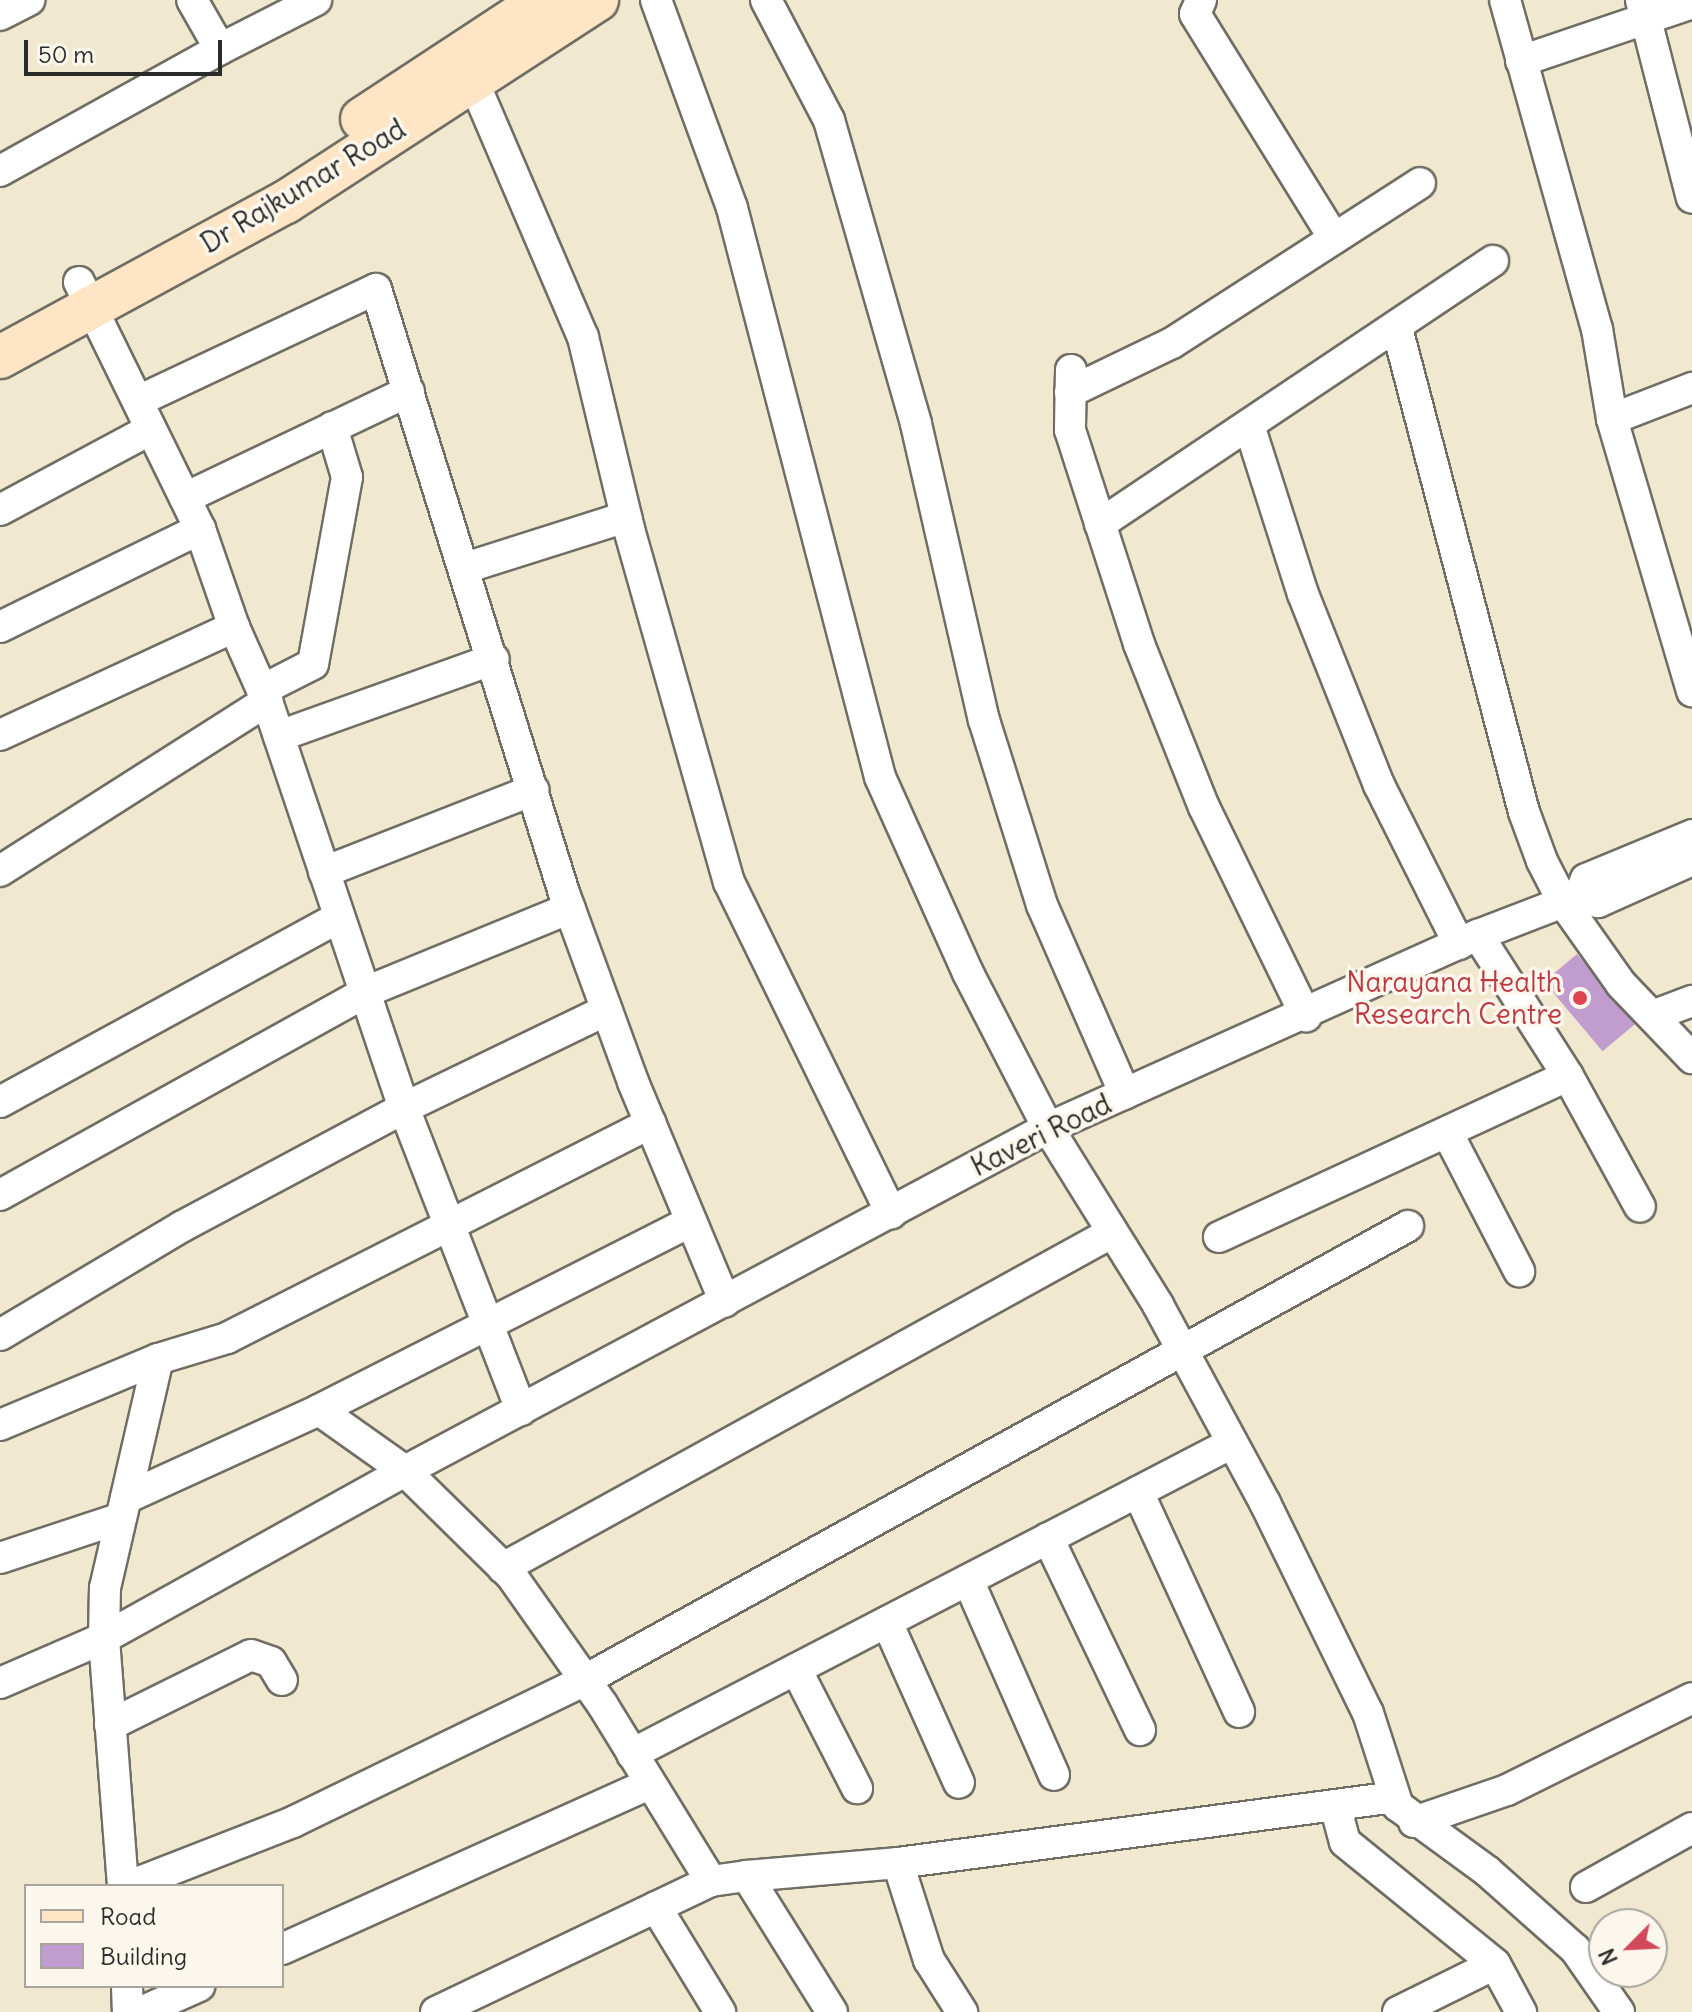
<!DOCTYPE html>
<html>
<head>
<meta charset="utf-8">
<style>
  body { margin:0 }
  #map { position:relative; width:1692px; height:2012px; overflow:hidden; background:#f0e9cf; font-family:Delius,sans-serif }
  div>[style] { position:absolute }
  .building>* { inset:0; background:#c09dce; transform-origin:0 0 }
  .roads { filter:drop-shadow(2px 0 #706e64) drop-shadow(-2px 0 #706e64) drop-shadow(0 2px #706e64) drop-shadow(0 -2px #706e64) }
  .street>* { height:30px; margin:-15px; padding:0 15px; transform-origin:15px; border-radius:15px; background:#fff }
  .secondary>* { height:42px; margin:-21px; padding:0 21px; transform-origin:21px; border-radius:21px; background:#fee5c5 }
  .dots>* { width:22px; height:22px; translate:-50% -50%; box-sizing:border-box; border:4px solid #fbf7ec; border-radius:50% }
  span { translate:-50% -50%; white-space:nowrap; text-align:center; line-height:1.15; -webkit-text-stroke:7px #fbf7ec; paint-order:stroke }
  .street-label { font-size:28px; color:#2b2b2b }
  .health-label { font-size:28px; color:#be3a42 }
  .right { translate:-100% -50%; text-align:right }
  .legend { position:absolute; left:24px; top:1884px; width:260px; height:104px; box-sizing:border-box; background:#fbf7ec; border:2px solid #a8a59f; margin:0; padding:10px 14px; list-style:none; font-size:24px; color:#2b2b2b }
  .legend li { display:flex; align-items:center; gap:16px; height:40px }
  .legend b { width:40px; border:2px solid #a8a59f }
  .north { position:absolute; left:1588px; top:1908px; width:80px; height:80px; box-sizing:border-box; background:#fbf7ec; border:2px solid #a8a59f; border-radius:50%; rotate:246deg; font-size:22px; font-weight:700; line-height:32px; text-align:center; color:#2b2b2b }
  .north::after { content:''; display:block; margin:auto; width:28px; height:36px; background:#d1495b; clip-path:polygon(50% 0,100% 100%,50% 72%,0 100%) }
  .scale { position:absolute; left:24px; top:40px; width:198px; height:36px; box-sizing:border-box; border:4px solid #2b2b2b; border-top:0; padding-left:10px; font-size:24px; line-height:28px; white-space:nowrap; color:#2b2b2b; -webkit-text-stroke:6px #fbf7ec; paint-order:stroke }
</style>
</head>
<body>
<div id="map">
  <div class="building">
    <i style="left:1577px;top:954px;width:91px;height:43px;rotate:50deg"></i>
  </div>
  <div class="roads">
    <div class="street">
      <i style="left:656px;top:0;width:221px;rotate:69.9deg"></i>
      <i style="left:732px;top:208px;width:588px;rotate:75.42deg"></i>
      <i style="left:880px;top:777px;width:215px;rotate:65.8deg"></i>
      <i style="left:968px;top:973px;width:174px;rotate:62.7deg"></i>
      <i style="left:1048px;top:1128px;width:208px;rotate:58.1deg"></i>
      <i style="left:1158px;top:1305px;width:225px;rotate:61.6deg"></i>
      <i style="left:1265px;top:1503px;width:234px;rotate:63.9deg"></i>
      <i style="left:1368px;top:1713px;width:98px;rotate:72.1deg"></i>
      <i style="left:1398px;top:1806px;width:110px;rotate:36.1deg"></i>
      <i style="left:1487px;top:1871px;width:118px;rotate:41.6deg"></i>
      <i style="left:1575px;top:1949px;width:77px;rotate:55.1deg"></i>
      <i style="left:766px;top:0;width:136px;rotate:62.3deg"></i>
      <i style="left:829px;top:120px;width:316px;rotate:74deg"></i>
      <i style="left:916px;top:424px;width:304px;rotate:77.1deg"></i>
      <i style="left:984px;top:720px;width:194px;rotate:72.6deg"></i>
      <i style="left:1042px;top:905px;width:206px;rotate:66.3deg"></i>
      <i style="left:1201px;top:0;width:15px;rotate:113deg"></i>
      <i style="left:1195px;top:14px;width:264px;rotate:58.2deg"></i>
      <i style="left:1505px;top:0;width:342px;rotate:74.4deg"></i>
      <i style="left:1597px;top:329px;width:91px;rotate:80.5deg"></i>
      <i style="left:1612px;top:419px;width:284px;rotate:73.6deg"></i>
      <i style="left:1641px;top:0;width:204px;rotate:75.6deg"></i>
      <i style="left:0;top:15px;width:33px;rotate:-27deg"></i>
      <i style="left:220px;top:49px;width:108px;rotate:-27deg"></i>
      <i style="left:1521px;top:61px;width:181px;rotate:-18.7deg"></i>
      <i style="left:474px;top:83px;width:276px;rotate:66.8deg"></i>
      <i style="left:583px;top:337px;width:197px;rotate:76.5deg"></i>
      <i style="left:629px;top:529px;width:367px;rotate:74.2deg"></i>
      <i style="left:729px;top:882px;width:369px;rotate:63.9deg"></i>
      <i style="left:0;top:171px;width:252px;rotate:-29deg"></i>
      <i style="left:220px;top:49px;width:56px;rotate:-119.7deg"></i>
      <i style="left:79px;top:282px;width:275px;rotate:63.9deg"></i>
      <i style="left:200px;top:529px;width:104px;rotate:70.9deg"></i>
      <i style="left:234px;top:627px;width:81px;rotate:66deg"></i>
      <i style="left:267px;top:701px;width:429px;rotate:71.4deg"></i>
      <i style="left:404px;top:1108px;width:324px;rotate:68.8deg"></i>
      <i style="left:1397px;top:328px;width:500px;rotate:75.3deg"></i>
      <i style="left:1524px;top:812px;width:52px;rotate:69.8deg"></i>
      <i style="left:1542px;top:861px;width:46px;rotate:62.9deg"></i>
      <i style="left:1563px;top:902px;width:100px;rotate:54.7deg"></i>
      <i style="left:1621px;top:984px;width:103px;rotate:46.2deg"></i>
      <i style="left:1071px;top:370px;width:60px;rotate:91deg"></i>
      <i style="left:1070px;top:430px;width:225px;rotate:72.1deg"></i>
      <i style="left:1139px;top:644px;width:175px;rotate:68.3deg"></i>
      <i style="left:1204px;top:807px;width:233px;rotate:64deg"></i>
      <i style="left:1070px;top:392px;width:113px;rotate:-25.7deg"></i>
      <i style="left:1172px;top:343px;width:295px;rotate:-32.8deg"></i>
      <i style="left:138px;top:401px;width:263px;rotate:-25.2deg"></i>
      <i style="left:376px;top:289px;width:633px;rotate:72.71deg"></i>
      <i style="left:564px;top:893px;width:201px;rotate:69.9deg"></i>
      <i style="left:633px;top:1082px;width:238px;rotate:67.3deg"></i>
      <i style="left:1612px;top:419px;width:86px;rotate:-21.2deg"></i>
      <i style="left:1249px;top:425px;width:177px;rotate:72.3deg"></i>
      <i style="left:1303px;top:594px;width:206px;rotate:68.3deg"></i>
      <i style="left:1379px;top:785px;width:178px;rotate:63.3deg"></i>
      <i style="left:185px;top:498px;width:248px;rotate:-25.5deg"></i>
      <i style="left:0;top:510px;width:171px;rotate:-28.2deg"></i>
      <i style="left:1100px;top:524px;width:473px;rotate:-33.8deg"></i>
      <i style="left:465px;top:568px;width:169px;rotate:-17.6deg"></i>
      <i style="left:0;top:627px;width:223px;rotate:-26.1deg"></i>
      <i style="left:262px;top:690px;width:57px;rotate:-27deg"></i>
      <i style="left:313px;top:664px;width:190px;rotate:-79.7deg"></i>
      <i style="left:347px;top:477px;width:52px;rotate:-106.7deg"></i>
      <i style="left:0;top:735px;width:258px;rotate:-24.8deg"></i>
      <i style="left:279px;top:736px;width:228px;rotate:-19.7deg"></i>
      <i style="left:0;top:871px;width:317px;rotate:-32.5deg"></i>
      <i style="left:324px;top:872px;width:225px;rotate:-21.4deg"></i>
      <i style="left:1579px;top:896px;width:18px;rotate:-68deg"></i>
      <i style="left:1586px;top:879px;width:115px;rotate:-22.5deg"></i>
      <i style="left:1652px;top:1016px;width:43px;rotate:-20.6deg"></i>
      <i style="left:1568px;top:1076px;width:149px;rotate:61.2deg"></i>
      <i style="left:0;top:1102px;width:386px;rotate:-28.6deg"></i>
      <i style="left:1447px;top:1132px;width:157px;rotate:62.6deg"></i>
      <i style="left:0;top:1195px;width:421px;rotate:-29deg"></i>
      <i style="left:368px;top:991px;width:218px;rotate:-22.3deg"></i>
      <i style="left:1219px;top:1237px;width:384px;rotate:-24.8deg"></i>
      <i style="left:1568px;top:1076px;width:167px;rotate:-122.6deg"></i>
      <i style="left:0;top:1335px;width:213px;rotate:-30.8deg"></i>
      <i style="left:183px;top:1226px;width:251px;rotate:-28.1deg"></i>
      <i style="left:404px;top:1108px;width:225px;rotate:-25.8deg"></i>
      <i style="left:319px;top:1410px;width:417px;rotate:-26.9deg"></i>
      <i style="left:0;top:1425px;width:171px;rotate:-22.7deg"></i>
      <i style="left:158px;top:1359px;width:72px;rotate:-16.9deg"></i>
      <i style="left:227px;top:1338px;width:475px;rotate:-26.9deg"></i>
      <i style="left:1138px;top:1492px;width:242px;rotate:65.3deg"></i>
      <i style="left:126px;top:1498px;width:212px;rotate:-24.5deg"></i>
      <i style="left:319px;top:1410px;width:105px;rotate:35.3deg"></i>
      <i style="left:405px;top:1471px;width:148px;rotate:44.5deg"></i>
      <i style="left:511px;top:1575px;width:158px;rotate:54.8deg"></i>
      <i style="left:602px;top:1704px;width:208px;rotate:58.4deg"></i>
      <i style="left:711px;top:1881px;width:36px;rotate:-8deg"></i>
      <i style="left:747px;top:1876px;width:160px;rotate:58deg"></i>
      <i style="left:1048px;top:1538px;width:213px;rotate:64.4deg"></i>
      <i style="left:0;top:1558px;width:127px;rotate:-18.3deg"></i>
      <i style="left:503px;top:1568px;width:696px;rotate:-28.85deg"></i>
      <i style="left:968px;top:1580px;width:213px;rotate:66.2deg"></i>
      <i style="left:887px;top:1622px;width:176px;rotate:65.9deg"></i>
      <i style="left:796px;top:1669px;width:134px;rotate:62.9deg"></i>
      <i style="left:0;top:1683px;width:113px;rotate:-23.4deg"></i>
      <i style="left:104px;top:1638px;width:344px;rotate:-29deg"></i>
      <i style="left:405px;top:1471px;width:729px;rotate:-28.08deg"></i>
      <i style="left:1048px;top:1128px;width:471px;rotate:-24.2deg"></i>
      <i style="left:1478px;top:935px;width:108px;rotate:-21.1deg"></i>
      <i style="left:1579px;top:896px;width:20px;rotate:18deg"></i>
      <i style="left:1598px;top:902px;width:103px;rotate:-24.1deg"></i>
      <i style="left:110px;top:1725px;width:157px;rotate:-26.4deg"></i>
      <i style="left:251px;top:1655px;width:21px;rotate:19deg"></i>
      <i style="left:271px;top:1662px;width:21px;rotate:59deg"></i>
      <i style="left:632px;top:1754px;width:676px;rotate:-27.4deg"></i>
      <i style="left:1335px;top:1805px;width:38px;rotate:75deg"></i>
      <i style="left:1345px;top:1842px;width:193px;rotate:39.1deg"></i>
      <i style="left:1495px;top:1964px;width:55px;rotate:61.6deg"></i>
      <i style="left:1414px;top:1822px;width:98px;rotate:-19deg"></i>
      <i style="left:1507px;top:1790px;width:207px;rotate:-26.4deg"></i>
      <i style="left:898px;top:1863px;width:102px;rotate:72.3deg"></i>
      <i style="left:929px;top:1960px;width:62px;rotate:57.6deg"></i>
      <i style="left:747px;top:1876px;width:152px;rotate:-4.9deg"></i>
      <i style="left:898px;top:1863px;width:501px;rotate:-7.56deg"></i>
      <i style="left:123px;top:1886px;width:249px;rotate:-94.4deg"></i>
      <i style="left:104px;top:1638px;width:50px;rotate:-88.9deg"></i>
      <i style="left:105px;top:1588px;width:235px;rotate:-77deg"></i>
      <i style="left:129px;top:1886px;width:176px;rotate:-21.3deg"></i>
      <i style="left:293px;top:1822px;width:325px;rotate:-25.9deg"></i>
      <i style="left:585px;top:1680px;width:940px;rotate:-28.88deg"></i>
      <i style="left:1586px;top:1887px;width:121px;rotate:-29.1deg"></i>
      <i style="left:656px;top:1907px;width:123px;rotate:58.6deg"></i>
      <i style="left:282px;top:1949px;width:403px;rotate:-24.2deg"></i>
      <i style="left:127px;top:1986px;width:26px;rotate:88deg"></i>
      <i style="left:141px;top:2012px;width:64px;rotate:-24.1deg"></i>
      <i style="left:436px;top:2012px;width:305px;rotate:-25.5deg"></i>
      <i style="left:1398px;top:2012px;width:108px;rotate:-26.3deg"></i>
    </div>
    <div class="secondary">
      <i style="left:362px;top:119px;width:217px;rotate:-33.3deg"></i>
      <i style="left:0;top:357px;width:325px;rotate:-28.5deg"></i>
      <i style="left:286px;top:202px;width:371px;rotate:-33deg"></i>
    </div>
  </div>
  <div class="dots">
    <i style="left:1580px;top:998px;background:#e0444e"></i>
  </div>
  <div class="street-label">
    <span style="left:303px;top:186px;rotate:-31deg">Dr Rajkumar Road</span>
    <span style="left:1041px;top:1135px;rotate:-26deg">Kaveri Road</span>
  </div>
  <div class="health-label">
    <span class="right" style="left:1562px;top:998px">Narayana Health<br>Research Centre</span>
  </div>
  <ul class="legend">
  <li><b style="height:10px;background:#fee5c5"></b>Road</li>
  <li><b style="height:22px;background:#c09dce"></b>Building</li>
  </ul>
  <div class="north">N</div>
  <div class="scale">50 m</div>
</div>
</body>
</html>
